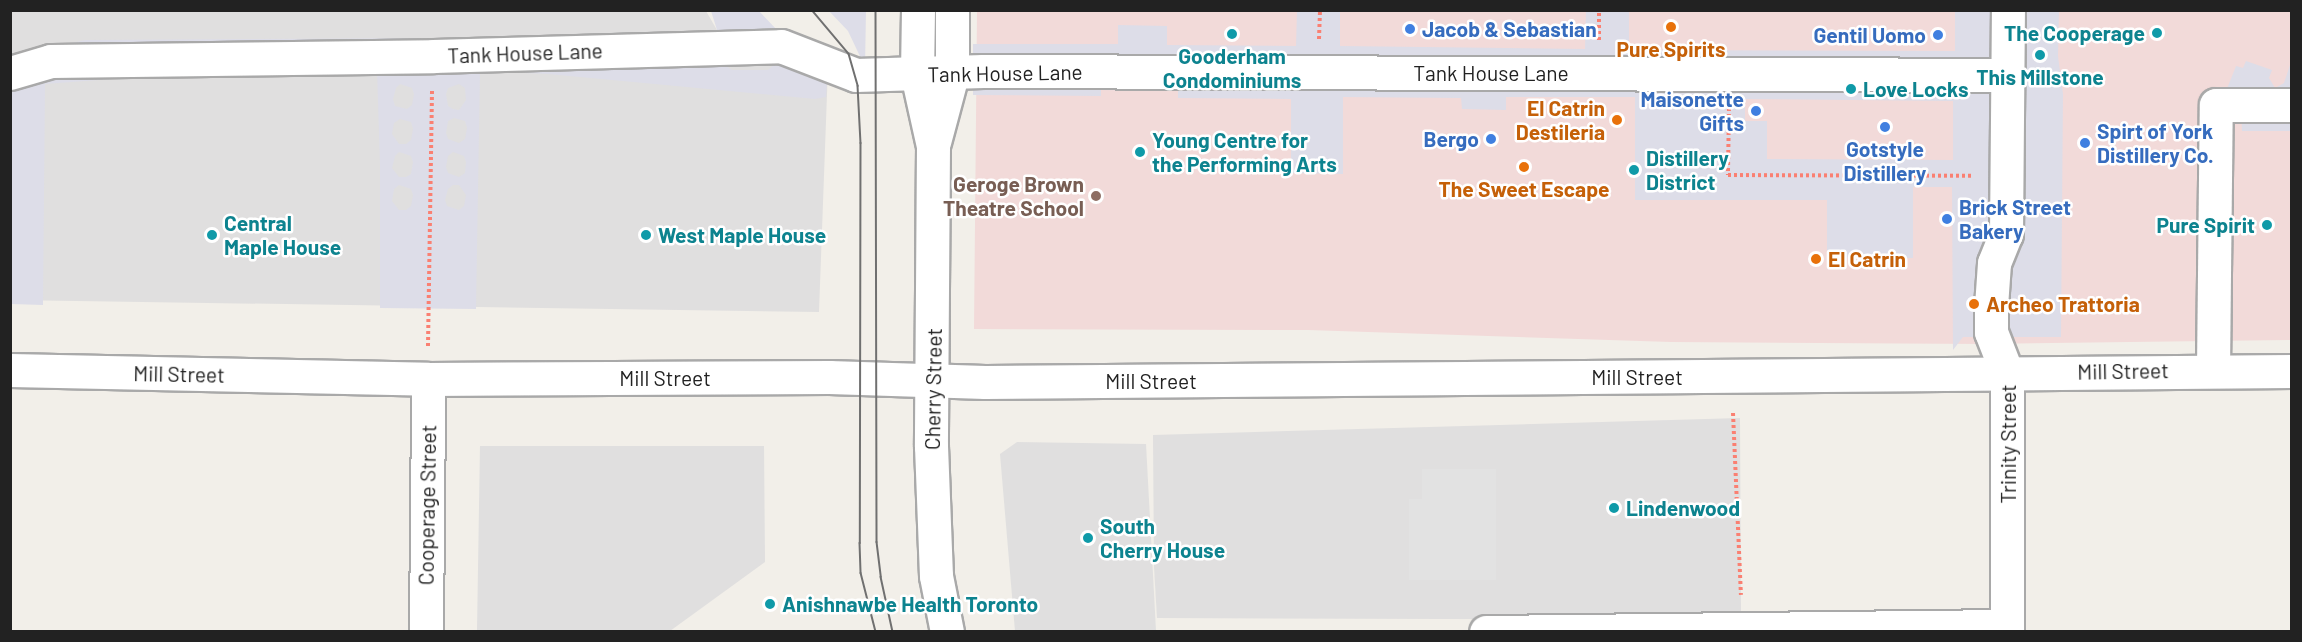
<!DOCTYPE html>
<html>
<head>
<meta charset="utf-8">
<style>
  body { margin:0 }
  #map { position:relative; width:2302px; height:642px; overflow:hidden; background:#f2efe9; font-family:Barlow,sans-serif }
  div>[style] { position:absolute }
  .residential>* { inset:0; background:#e0dfdf }
  .commercial>* { inset:0; background:#f2dad9 }
  .parking>* { inset:0; background:#e2e2e2 }
  .plaza>* { inset:0; background:#dddde8 }
  .path>* { height:4px; margin-top:-2px; transform-origin:0; background:repeating-linear-gradient(90deg,#fa8072 0 3px,transparent 0 6px) }
  .roads { filter:drop-shadow(2px 0 #a9a9a9) drop-shadow(-2px 0 #a9a9a9) drop-shadow(0 2px #a9a9a9) drop-shadow(0 -2px #a9a9a9) }
  .minor>* { height:33px; margin:-16.5px; padding:0 16.5px; transform-origin:16.5px; border-radius:16.5px; background:#fff }
  .tram>* { height:1.5px; margin:-0.75px; padding:0 0.75px; transform-origin:0.75px; border-radius:0.75px; background:#707070 }
  .dots>* { width:16px; height:16px; translate:-50% -50%; box-sizing:border-box; border:3px solid #fff; border-radius:50% }
  span { translate:-50% -50%; white-space:nowrap; text-align:center; line-height:1.15; -webkit-text-stroke:5px #fff; paint-order:stroke }
  .shop-label { font-size:21px; color:#366cbe; font-weight:700 }
  .left { translate:0 -50%; text-align:left }
  .right { translate:-100% -50%; text-align:right }
  .culture-label { font-size:21px; color:#0d838f; font-weight:700 }
  .food-label { font-size:21px; color:#c56008; font-weight:700 }
  .street-label { font-size:21px; color:#222 }
  .education-label { font-size:21px; color:#785e54; font-weight:700 }
  .frame { position:absolute; inset:0; border:12px solid #222; pointer-events:none }
</style>
</head>
<body>
<div id="map">
  <div class="residential">
    <i style="clip-path:polygon(11px 11px,706px 11px,717px 30px,795px 37px,828px 67px,819px 312px,11px 300px)"></i>
    <i style="clip-path:polygon(1740px 418px,1741px 620px,1157px 618px,1154px 567px,1153px 435px)"></i>
    <i style="clip-path:polygon(1017px 442px,1146px 444px,1156px 631px,1015px 631px,1000px 454px)"></i>
    <i style="clip-path:polygon(480px 446px,764px 446px,765px 562px,670px 631px,477px 631px)"></i>
  </div>
  <div class="commercial">
    <i style="clip-path:polygon(977px 11px,2291px 11px,2291px 340px,1984px 344px,1671px 342px,1308px 330px,974px 329px)"></i>
  </div>
  <div class="parking">
    <i style="clip-path:polygon(1422px 469px,1496px 469px,1496px 580px,1409px 580px,1409px 499px,1422px 499px)"></i>
  </div>
  <div class="plaza">
    <i style="clip-path:polygon(evenodd,1629px 10px,1629px 50px,1955px 51px,1955px 11px,2059px 11px,2058px 56px,2063px 94px,2061px 337px,1963px 337px,1953px 350px,1952px 187px,1913px 187px,1913px 258px,1827px 257px,1827px 200px,1635px 200px,1635px 97px,1506px 97px,1506px 110px,1462px 109px,1461px 98px,1343px 97px,1343px 174px,1291px 173px,1291px 99px,1178px 98px,1178px 91px,1101px 90px,1101px 96px,973px 95px,973px 44px,1118px 44px,1118px 25px,1167px 26px,1167px 45px,1296px 46px,1297px 11px,1340px 11px,1340px 46px,1585px 49px,1586px 11px,1629px 10px,1745px 99px,1953px 101px,1953px 160px,1767px 159px,1767px 121px,1745px 121px,1745px 99px)"></i>
    <i style="clip-path:polygon(711px 11px,759px 11px,777px 30px,795px 37px,717px 30px)"></i>
    <i style="clip-path:polygon(829px 11px,866px 11px,865px 67px,848px 31px)"></i>
    <i style="clip-path:polygon(evenodd,446px 38px,793px 40px,828px 67px,826px 97px,815px 99px,548px 74px,480px 71px,476px 309px,380px 308px,380px 165px,377px 70px,191px 73px,45px 84px,43px 305px,11px 304px,11px 58px,85px 40px,446px 38px,777px 62px,768px 70px,732px 70px,722px 63px,777px 62px,446px 38px,400px 84px,412px 88px,414px 94px,412px 105px,407px 109px,395px 106px,393px 99px,396px 88px,400px 84px,446px 38px,459px 84px,465px 88px,466px 100px,459px 110px,453px 109px,448px 106px,446px 94px,448px 88px,459px 84px,446px 38px,454px 118px,465px 121px,467px 128px,465px 139px,459px 143px,448px 139px,446px 133px,448px 121px,454px 118px,446px 38px,400px 119px,411px 122px,413px 129px,411px 140px,406px 144px,399px 144px,392px 134px,394px 123px,400px 119px,446px 38px,399px 152px,411px 156px,413px 162px,411px 174px,406px 177px,399px 177px,392px 168px,395px 156px,399px 152px,446px 38px,453px 152px,464px 156px,466px 162px,465px 173px,459px 177px,448px 173px,446px 167px,448px 156px,453px 152px,446px 38px,399px 185px,411px 189px,413px 195px,411px 206px,406px 210px,399px 210px,392px 201px,394px 189px,399px 185px,446px 38px,453px 185px,459px 185px,466px 195px,464px 206px,459px 210px,447px 206px,445px 200px,448px 189px,453px 185px)"></i>
    <i style="clip-path:polygon(2246px 61px,2272px 70px,2269px 78px,2275px 88px,2284px 83px,2291px 62px,2291px 131px,2242px 131px,2241px 105px,2224px 96px,2236px 66px,2243px 68px)"></i>
  </div>
  <div class="path">
    <i style="left:1319px;top:39px;width:29px;rotate:-88deg"></i>
    <i style="left:1599px;top:40px;width:30px;rotate:-90deg"></i>
    <i style="left:1729px;top:108px;width:67px;rotate:90.9deg"></i>
    <i style="left:1728px;top:175px;width:243px;rotate:0.2deg"></i>
    <i style="left:428px;top:346px;width:256px;rotate:-89.1deg"></i>
    <i style="left:1733px;top:413px;width:182px;rotate:87.5deg"></i>
  </div>
  <div class="roads">
    <div class="minor">
      <i style="left:918px;top:10px;width:64px;rotate:90.9deg"></i>
      <i style="left:917px;top:74px;width:74px;rotate:77.5deg"></i>
      <i style="left:933px;top:146px;width:300px;rotate:90.4deg"></i>
      <i style="left:931px;top:446px;width:130px;rotate:87.8deg"></i>
      <i style="left:936px;top:576px;width:57px;rotate:78.9deg"></i>
      <i style="left:10px;top:73px;width:43px;rotate:-16.3deg"></i>
      <i style="left:51px;top:61px;width:382px;rotate:-0.7deg"></i>
      <i style="left:433px;top:56px;width:348px;rotate:-1.6deg"></i>
      <i style="left:781px;top:46px;width:80px;rotate:21.1deg"></i>
      <i style="left:856px;top:75px;width:127px;rotate:-1.8deg"></i>
      <i style="left:983px;top:71px;width:1025px;rotate:0.22deg"></i>
      <i style="left:934px;top:142px;width:69px;rotate:-75deg"></i>
      <i style="left:952px;top:75px;width:65px;rotate:-90deg"></i>
      <i style="left:10px;top:370px;width:418px;rotate:1.2deg"></i>
      <i style="left:428px;top:379px;width:401px;rotate:-0.3deg"></i>
      <i style="left:829px;top:377px;width:156px;rotate:1.8deg"></i>
      <i style="left:985px;top:382px;width:1307px;rotate:-0.48deg"></i>
      <i style="left:2213px;top:370px;width:265px;rotate:-89.4deg"></i>
      <i style="left:2216px;top:105px;width:76px"></i>
      <i style="left:426px;top:632px;width:253px;rotate:-89.5deg"></i>
      <i style="left:1486px;top:632px;width:521px;rotate:-0.66deg"></i>
      <i style="left:2007px;top:632px;width:259px;rotate:-90deg"></i>
      <i style="left:2007px;top:373px;width:44px;rotate:-111.3deg"></i>
      <i style="left:1991px;top:332px;width:26px;rotate:-90deg"></i>
      <i style="left:1991px;top:306px;width:43px;rotate:-86deg"></i>
      <i style="left:1994px;top:263px;width:31px;rotate:-68deg"></i>
      <i style="left:2006px;top:234px;width:224px;rotate:-89.5deg"></i>
    </div>
  </div>
  <div class="tram">
    <i style="left:812px;top:10px;width:57px;rotate:49.9deg"></i>
    <i style="left:849px;top:54px;width:33px;rotate:74deg"></i>
    <i style="left:858px;top:86px;width:57px;rotate:87deg"></i>
    <i style="left:861px;top:143px;width:400px;rotate:90.1deg"></i>
    <i style="left:860px;top:543px;width:30px;rotate:88deg"></i>
    <i style="left:861px;top:573px;width:61px;rotate:75.7deg"></i>
    <i style="left:876px;top:10px;width:532px;rotate:89.89deg"></i>
    <i style="left:877px;top:542px;width:35px;rotate:83deg"></i>
    <i style="left:881px;top:577px;width:56px;rotate:77.7deg"></i>
  </div>
  <div class="dots">
    <i style="left:1671px;top:27px;background:#e8710a"></i>
    <i style="left:1410px;top:29px;background:#3f7fe0"></i>
    <i style="left:2157px;top:33px;background:#0f9aa8"></i>
    <i style="left:1232px;top:34px;background:#0f9aa8"></i>
    <i style="left:1938px;top:35px;background:#3f7fe0"></i>
    <i style="left:2040px;top:55px;background:#0f9aa8"></i>
    <i style="left:1851px;top:89px;background:#0f9aa8"></i>
    <i style="left:1756px;top:111px;background:#3f7fe0"></i>
    <i style="left:1617px;top:120px;background:#e8710a"></i>
    <i style="left:1885px;top:127px;background:#3f7fe0"></i>
    <i style="left:1491px;top:139px;background:#3f7fe0"></i>
    <i style="left:2085px;top:143px;background:#3f7fe0"></i>
    <i style="left:1140px;top:152px;background:#0f9aa8"></i>
    <i style="left:1524px;top:167px;background:#e8710a"></i>
    <i style="left:1634px;top:170px;background:#0f9aa8"></i>
    <i style="left:1096px;top:196px;background:#8d6e63"></i>
    <i style="left:1947px;top:219px;background:#3f7fe0"></i>
    <i style="left:2267px;top:225px;background:#0f9aa8"></i>
    <i style="left:212px;top:235px;background:#0f9aa8"></i>
    <i style="left:646px;top:235px;background:#0f9aa8"></i>
    <i style="left:1816px;top:259px;background:#e8710a"></i>
    <i style="left:1974px;top:304px;background:#e8710a"></i>
    <i style="left:1614px;top:508px;background:#0f9aa8"></i>
    <i style="left:1088px;top:538px;background:#0f9aa8"></i>
    <i style="left:770px;top:604px;background:#0f9aa8"></i>
  </div>
  <div class="shop-label">
    <span class="left" style="left:1422px;top:29px">Jacob &amp; Sebastian</span>
    <span class="right" style="left:1926px;top:35px">Gentil Uomo</span>
    <span class="right" style="left:1744px;top:111px">Maisonette<br>Gifts</span>
    <span class="left" style="left:2097px;top:143px">Spirt of York<br>Distillery Co.</span>
    <span class="right" style="left:1479px;top:139px">Bergo</span>
    <span style="left:1885px;top:161px">Gotstyle<br>Distillery</span>
    <span class="left" style="left:1959px;top:219px">Brick Street<br>Bakery</span>
  </div>
  <div class="culture-label">
    <span class="right" style="left:2145px;top:33px">The Cooperage</span>
    <span style="left:1232px;top:68px">Gooderham<br>Condominiums</span>
    <span style="left:2040px;top:77px">This Millstone</span>
    <span class="left" style="left:1863px;top:89px">Love Locks</span>
    <span class="left" style="left:1152px;top:152px">Young Centre for<br>the Performing Arts</span>
    <span class="left" style="left:1646px;top:170px">Distillery<br>District</span>
    <span class="left" style="left:224px;top:235px">Central<br>Maple House</span>
    <span class="right" style="left:2255px;top:225px">Pure Spirit</span>
    <span class="left" style="left:658px;top:235px">West Maple House</span>
    <span class="left" style="left:1626px;top:508px">Lindenwood</span>
    <span class="left" style="left:1100px;top:538px">South<br>Cherry House</span>
    <span class="left" style="left:782px;top:604px">Anishnawbe Health Toronto</span>
  </div>
  <div class="food-label">
    <span style="left:1671px;top:49px">Pure Spirits</span>
    <span class="right" style="left:1605px;top:120px">El Catrin<br>Destileria</span>
    <span style="left:1524px;top:189px">The Sweet Escape</span>
    <span class="left" style="left:1828px;top:259px">El Catrin</span>
    <span class="left" style="left:1986px;top:304px">Archeo Trattoria</span>
  </div>
  <div class="street-label">
    <span style="left:525px;top:53px;rotate:-2deg">Tank House Lane</span>
    <span style="left:1005px;top:73px;rotate:-1deg">Tank House Lane</span>
    <span style="left:1491px;top:73px">Tank House Lane</span>
    <span style="left:2123px;top:371px;rotate:-1deg">Mill Street</span>
    <span style="left:179px;top:374px;rotate:1deg">Mill Street</span>
    <span style="left:1637px;top:377px">Mill Street</span>
    <span style="left:665px;top:378px">Mill Street</span>
    <span style="left:1151px;top:381px">Mill Street</span>
    <span style="left:933px;top:389px;rotate:-89deg">Cherry Street</span>
    <span style="left:2008px;top:444px;rotate:-90deg">Trinity Street</span>
    <span style="left:427px;top:505px;rotate:-89deg">Cooperage Street</span>
  </div>
  <div class="education-label">
    <span class="right" style="left:1084px;top:196px">Geroge Brown<br>Theatre School</span>
  </div>
  <div class="frame"></div>
</div>
</body>
</html>
